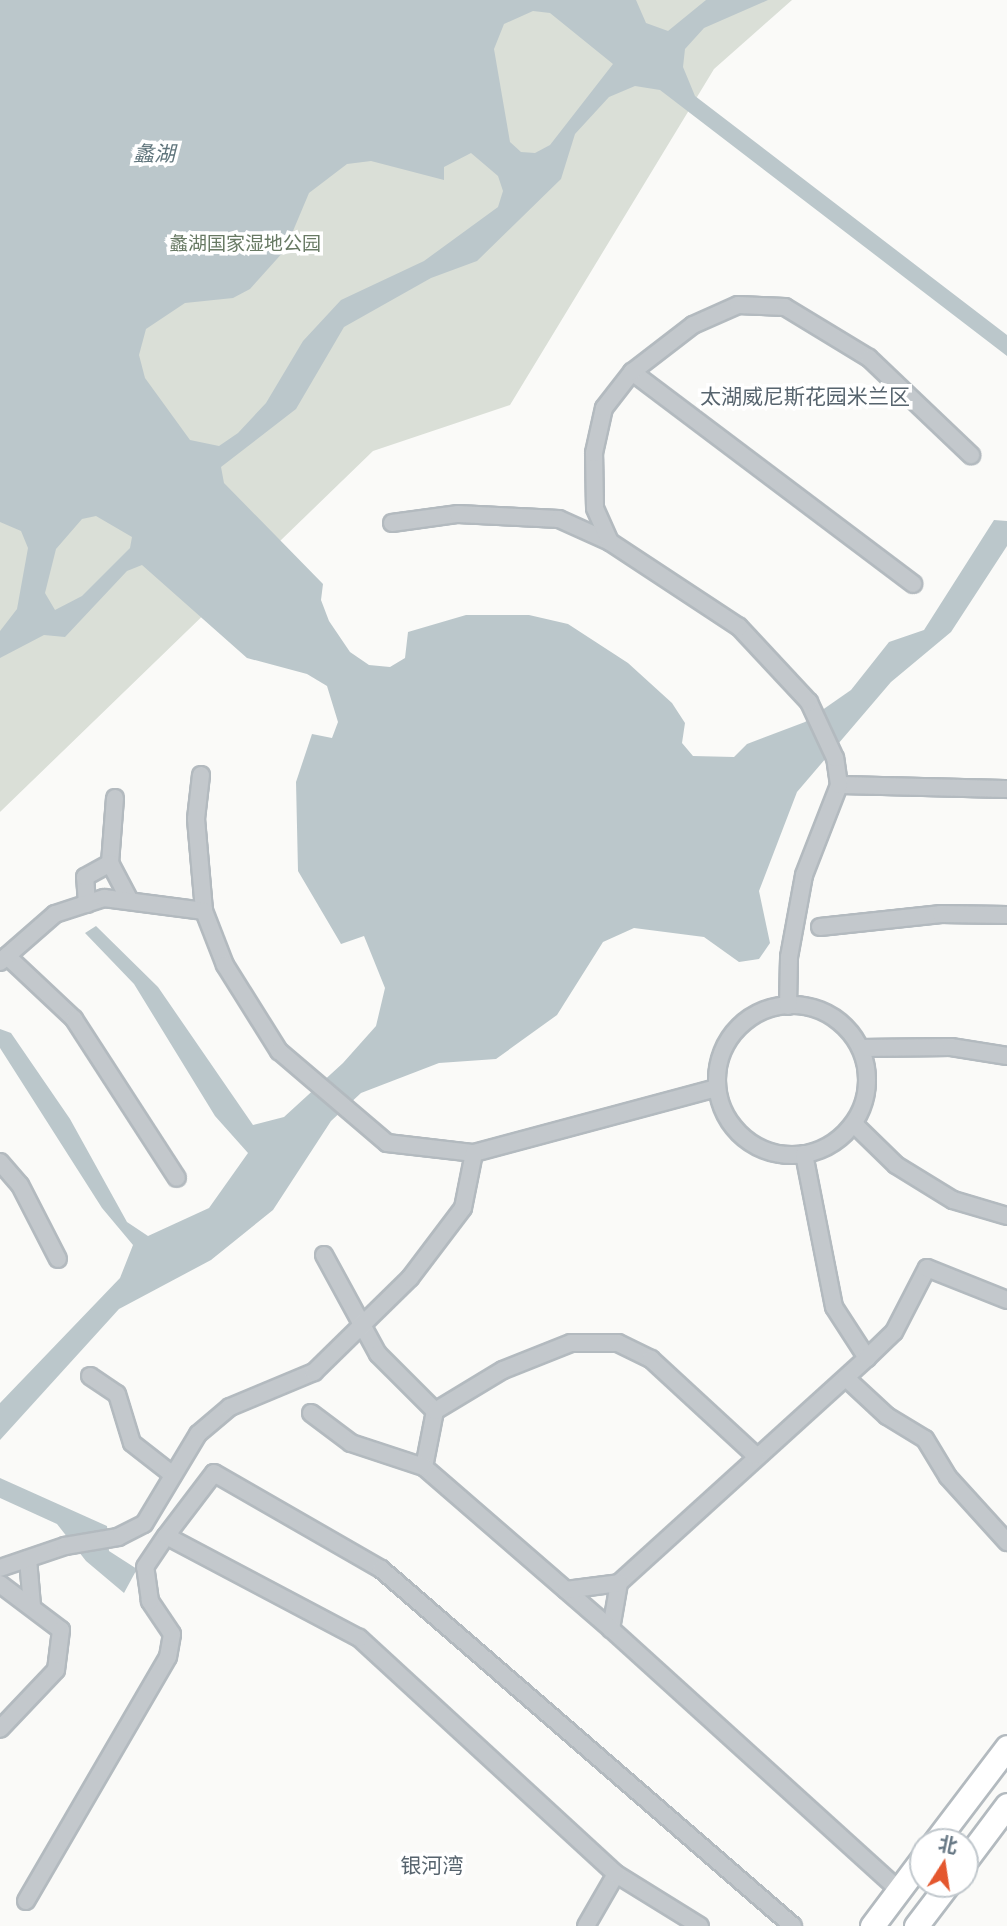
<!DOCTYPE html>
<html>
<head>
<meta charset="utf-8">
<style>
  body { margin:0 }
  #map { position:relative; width:1007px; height:1926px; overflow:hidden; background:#fafaf8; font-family:Commissioner,"Noto Sans SC",sans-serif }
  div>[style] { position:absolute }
  .green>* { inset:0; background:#dadfd7 }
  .water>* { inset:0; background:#bbc7cb }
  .roads { filter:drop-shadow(2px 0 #b3babf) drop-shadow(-2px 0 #b3babf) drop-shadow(0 2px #b3babf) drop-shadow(0 -2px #b3babf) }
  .street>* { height:16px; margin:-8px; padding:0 8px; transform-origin:8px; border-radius:8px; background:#c3c8cc }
  .street>.ring { margin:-8px; padding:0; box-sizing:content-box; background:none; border:16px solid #c3c8cc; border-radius:50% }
  .secondary>* { height:23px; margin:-11.5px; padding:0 11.5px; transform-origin:11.5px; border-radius:11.5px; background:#fff }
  span { translate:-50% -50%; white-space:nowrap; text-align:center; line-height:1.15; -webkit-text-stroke:7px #fff; paint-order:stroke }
  .park-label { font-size:19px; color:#687a64 }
  .water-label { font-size:21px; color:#60757c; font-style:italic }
  .neighbourhood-label { font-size:21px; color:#57646e }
  .north { position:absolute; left:909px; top:1828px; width:70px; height:70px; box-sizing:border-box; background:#fff; border:2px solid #c1c8cd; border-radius:50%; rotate:12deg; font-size:19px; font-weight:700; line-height:28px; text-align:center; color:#657683 }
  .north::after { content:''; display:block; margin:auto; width:24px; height:32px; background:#e4572e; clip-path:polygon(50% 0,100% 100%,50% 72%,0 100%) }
</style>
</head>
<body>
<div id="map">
  <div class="green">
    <i style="clip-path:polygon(0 0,792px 0,714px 69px,510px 405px,373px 451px,0 812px)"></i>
  </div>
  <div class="water">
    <i style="clip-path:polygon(evenodd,0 0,636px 0,646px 23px,668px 31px,706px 0,768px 0,704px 28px,685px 49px,683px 67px,695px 96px,1007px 335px,1007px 356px,660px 90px,635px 86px,609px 97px,575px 134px,561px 179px,477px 261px,431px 278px,344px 327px,296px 409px,221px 467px,224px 483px,323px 584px,321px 600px,329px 621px,350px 652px,369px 665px,390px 667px,405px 658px,408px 632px,466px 615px,529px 615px,568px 624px,628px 663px,672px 703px,685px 723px,682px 743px,693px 756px,734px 757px,747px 744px,805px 722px,851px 690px,889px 642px,924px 630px,994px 520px,1007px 521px,1007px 546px,951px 632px,891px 682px,797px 792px,759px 891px,770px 943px,759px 959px,739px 962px,704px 937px,634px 928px,603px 942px,557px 1015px,496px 1059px,439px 1063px,361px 1093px,331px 1121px,273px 1210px,211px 1260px,119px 1309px,0 1440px,0 1403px,120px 1278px,133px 1245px,102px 1208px,0 1048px,0 1029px,11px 1033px,70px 1119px,127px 1222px,148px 1236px,209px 1208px,248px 1153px,215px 1116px,134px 984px,85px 933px,96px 926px,158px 987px,253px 1125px,284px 1117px,343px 1063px,376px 1026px,385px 988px,364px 936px,341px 944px,298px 871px,296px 782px,312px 734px,332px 738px,338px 722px,327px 686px,307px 674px,247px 658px,142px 565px,127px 571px,65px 637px,44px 635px,0 658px,0 631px,17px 609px,28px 548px,21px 531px,0 522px,0 0,533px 11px,550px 13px,613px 64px,550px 145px,535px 153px,521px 152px,510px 142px,494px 49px,504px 24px,533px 11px,0 0,471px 153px,498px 176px,503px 191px,498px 207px,424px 261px,341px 300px,303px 341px,266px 403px,238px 433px,219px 446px,190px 440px,145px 378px,139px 355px,146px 329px,185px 303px,233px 298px,250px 289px,285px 250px,309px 193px,347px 164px,371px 161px,444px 180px,444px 167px,471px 153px,0 0,96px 516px,132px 537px,130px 548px,82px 596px,55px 610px,45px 593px,56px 549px,82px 519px,96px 516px)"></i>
    <i style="clip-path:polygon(0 1478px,107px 1526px,109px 1551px,137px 1569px,124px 1593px,86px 1561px,57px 1524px,0 1498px)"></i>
  </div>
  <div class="roads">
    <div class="street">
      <i style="left:632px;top:372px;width:352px;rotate:37deg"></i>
      <i style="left:392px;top:523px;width:67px;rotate:-7.8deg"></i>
      <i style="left:458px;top:514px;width:101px;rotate:2.8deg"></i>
      <i style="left:559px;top:519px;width:56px;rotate:24.3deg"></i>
      <i style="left:201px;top:775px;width:44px;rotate:96.5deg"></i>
      <i style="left:196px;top:819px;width:92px;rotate:85deg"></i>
      <i style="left:839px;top:785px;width:168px;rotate:1.4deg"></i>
      <i style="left:115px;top:798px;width:65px;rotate:94.4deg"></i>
      <i style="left:110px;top:863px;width:43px;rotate:62.2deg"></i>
      <i style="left:87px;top:904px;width:27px;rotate:-94deg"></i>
      <i style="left:85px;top:877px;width:29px;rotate:-29deg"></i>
      <i style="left:820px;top:927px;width:122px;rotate:-6.1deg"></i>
      <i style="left:941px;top:914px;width:66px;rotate:0.9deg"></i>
      <i style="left:7px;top:956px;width:92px;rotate:43.2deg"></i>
      <i style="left:74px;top:1019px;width:189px;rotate:57.1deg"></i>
      <i style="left:0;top:962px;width:73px;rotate:-41.1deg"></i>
      <i style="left:55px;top:914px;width:52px;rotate:-18.1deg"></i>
      <i style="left:104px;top:898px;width:101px;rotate:7.4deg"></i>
      <i style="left:204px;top:911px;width:58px;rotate:68.7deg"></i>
      <i style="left:225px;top:965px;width:102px;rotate:57.9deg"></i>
      <i style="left:279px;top:1051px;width:142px;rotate:40.4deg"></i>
      <i style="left:387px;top:1143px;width:88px;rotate:6.6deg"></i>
      <i style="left:474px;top:1153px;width:251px;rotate:-15deg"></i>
      <i class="ring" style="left:717px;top:1005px;width:134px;height:134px"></i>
      <i style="left:788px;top:1006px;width:49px;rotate:-88.8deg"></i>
      <i style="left:789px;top:957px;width:83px;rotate:-79.6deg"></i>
      <i style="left:804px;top:875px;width:97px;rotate:-68.7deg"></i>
      <i style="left:839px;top:785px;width:27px;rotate:-98deg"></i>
      <i style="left:835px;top:758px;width:62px;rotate:-114.9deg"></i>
      <i style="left:809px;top:702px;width:103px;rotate:-133deg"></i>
      <i style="left:739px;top:627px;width:154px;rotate:-146.6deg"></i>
      <i style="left:610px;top:542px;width:37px;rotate:-114deg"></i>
      <i style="left:595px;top:508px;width:55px;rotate:-91deg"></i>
      <i style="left:594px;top:453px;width:46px;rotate:-77.5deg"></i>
      <i style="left:604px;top:408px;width:46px;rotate:-52.1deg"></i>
      <i style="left:632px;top:372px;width:77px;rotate:-37.6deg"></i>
      <i style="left:693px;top:325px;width:49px;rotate:-24deg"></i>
      <i style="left:738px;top:305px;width:47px;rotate:2.4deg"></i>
      <i style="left:785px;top:307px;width:98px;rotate:31.3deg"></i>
      <i style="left:869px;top:358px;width:141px;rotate:43.6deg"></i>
      <i style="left:861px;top:1048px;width:90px;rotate:-0.6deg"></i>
      <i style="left:951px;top:1047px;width:57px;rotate:9.1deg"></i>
      <i style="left:855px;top:1125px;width:57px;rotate:44.3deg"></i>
      <i style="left:896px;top:1165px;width:67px;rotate:31.6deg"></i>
      <i style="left:953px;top:1200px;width:56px;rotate:16.5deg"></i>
      <i style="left:804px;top:1154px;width:156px;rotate:78.9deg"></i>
      <i style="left:834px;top:1307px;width:61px;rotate:57.1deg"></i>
      <i style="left:867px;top:1358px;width:335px;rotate:137.8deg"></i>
      <i style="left:619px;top:1583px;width:47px;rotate:99.9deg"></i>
      <i style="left:611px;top:1629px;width:389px;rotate:42.2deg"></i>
      <i style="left:0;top:1162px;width:30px;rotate:49deg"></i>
      <i style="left:20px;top:1185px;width:83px;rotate:62.8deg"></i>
      <i style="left:324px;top:1255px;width:113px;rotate:61.4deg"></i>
      <i style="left:378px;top:1354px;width:81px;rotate:45deg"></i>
      <i style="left:435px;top:1411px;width:57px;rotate:101.1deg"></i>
      <i style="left:424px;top:1467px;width:247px;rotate:40.9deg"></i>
      <i style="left:867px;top:1358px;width:37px;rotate:-44deg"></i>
      <i style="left:894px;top:1332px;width:72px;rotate:-62.7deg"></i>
      <i style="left:927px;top:1268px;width:86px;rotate:21.8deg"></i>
      <i style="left:90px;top:1376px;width:32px;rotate:34deg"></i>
      <i style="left:117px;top:1394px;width:51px;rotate:73deg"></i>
      <i style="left:132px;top:1443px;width:52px;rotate:38deg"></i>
      <i style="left:846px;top:1378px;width:56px;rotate:42.8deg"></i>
      <i style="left:887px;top:1416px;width:44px;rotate:31.2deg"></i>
      <i style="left:925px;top:1439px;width:44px;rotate:58.8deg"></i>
      <i style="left:948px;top:1477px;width:88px;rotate:47.8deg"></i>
      <i style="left:435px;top:1411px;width:79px;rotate:-31.1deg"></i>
      <i style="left:503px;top:1370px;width:73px;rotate:-21.7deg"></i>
      <i style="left:571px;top:1343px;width:47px"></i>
      <i style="left:618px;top:1343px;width:37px;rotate:26deg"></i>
      <i style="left:651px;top:1359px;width:143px;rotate:42.7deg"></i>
      <i style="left:311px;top:1413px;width:50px;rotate:36.9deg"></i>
      <i style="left:351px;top:1443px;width:77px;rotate:18.2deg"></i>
      <i style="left:28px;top:1559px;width:47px;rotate:85.1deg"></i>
      <i style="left:0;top:1568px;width:69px;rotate:-18.7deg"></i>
      <i style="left:65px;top:1546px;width:54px;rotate:-9.6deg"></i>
      <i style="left:118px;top:1537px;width:29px;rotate:-27deg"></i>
      <i style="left:144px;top:1524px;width:105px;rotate:-59deg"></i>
      <i style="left:198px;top:1434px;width:42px;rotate:-40.2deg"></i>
      <i style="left:230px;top:1407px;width:91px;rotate:-22.6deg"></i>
      <i style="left:314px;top:1372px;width:134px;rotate:-44.4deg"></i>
      <i style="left:410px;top:1278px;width:88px;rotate:-52.9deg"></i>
      <i style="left:463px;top:1208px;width:56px;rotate:-78.7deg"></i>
      <i style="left:0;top:1584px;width:76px;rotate:37deg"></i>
      <i style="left:61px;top:1630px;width:40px;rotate:97.1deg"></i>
      <i style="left:56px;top:1670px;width:81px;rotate:133.5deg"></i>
      <i style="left:566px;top:1590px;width:53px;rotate:-7.5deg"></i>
      <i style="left:26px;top:1901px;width:282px;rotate:-59.8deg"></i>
      <i style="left:168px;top:1657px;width:23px;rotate:-80deg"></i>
      <i style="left:172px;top:1634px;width:40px;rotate:-124deg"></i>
      <i style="left:150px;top:1601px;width:34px;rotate:-98deg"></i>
      <i style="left:145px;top:1567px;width:37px;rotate:-56deg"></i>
      <i style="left:586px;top:1926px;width:60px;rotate:-60deg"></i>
      <i style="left:700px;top:1926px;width:99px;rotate:-148.2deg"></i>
      <i style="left:616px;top:1874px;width:349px;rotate:-137.4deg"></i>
      <i style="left:359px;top:1638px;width:218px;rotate:-152.1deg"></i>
      <i style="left:166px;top:1536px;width:79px;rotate:-52.7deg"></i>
      <i style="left:214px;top:1473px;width:193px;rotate:29.9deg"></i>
      <i style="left:381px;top:1569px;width:545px;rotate:40.91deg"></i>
    </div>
    <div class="secondary">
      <i style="left:935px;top:1842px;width:119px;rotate:-52.8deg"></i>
      <i style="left:965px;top:1861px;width:70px;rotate:-53.1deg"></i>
      <i style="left:872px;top:1926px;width:85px;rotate:-53.1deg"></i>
      <i style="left:916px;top:1926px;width:53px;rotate:-52.7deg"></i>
    </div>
  </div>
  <div class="park-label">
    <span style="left:245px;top:243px">蠡湖国家湿地公园</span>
  </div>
  <div class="water-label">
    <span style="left:154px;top:153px">蠡湖</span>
  </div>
  <div class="neighbourhood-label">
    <span style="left:805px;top:396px">太湖威尼斯花园米兰区</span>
    <span style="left:432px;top:1865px">银河湾</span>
  </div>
  <div class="north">北</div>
</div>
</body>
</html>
